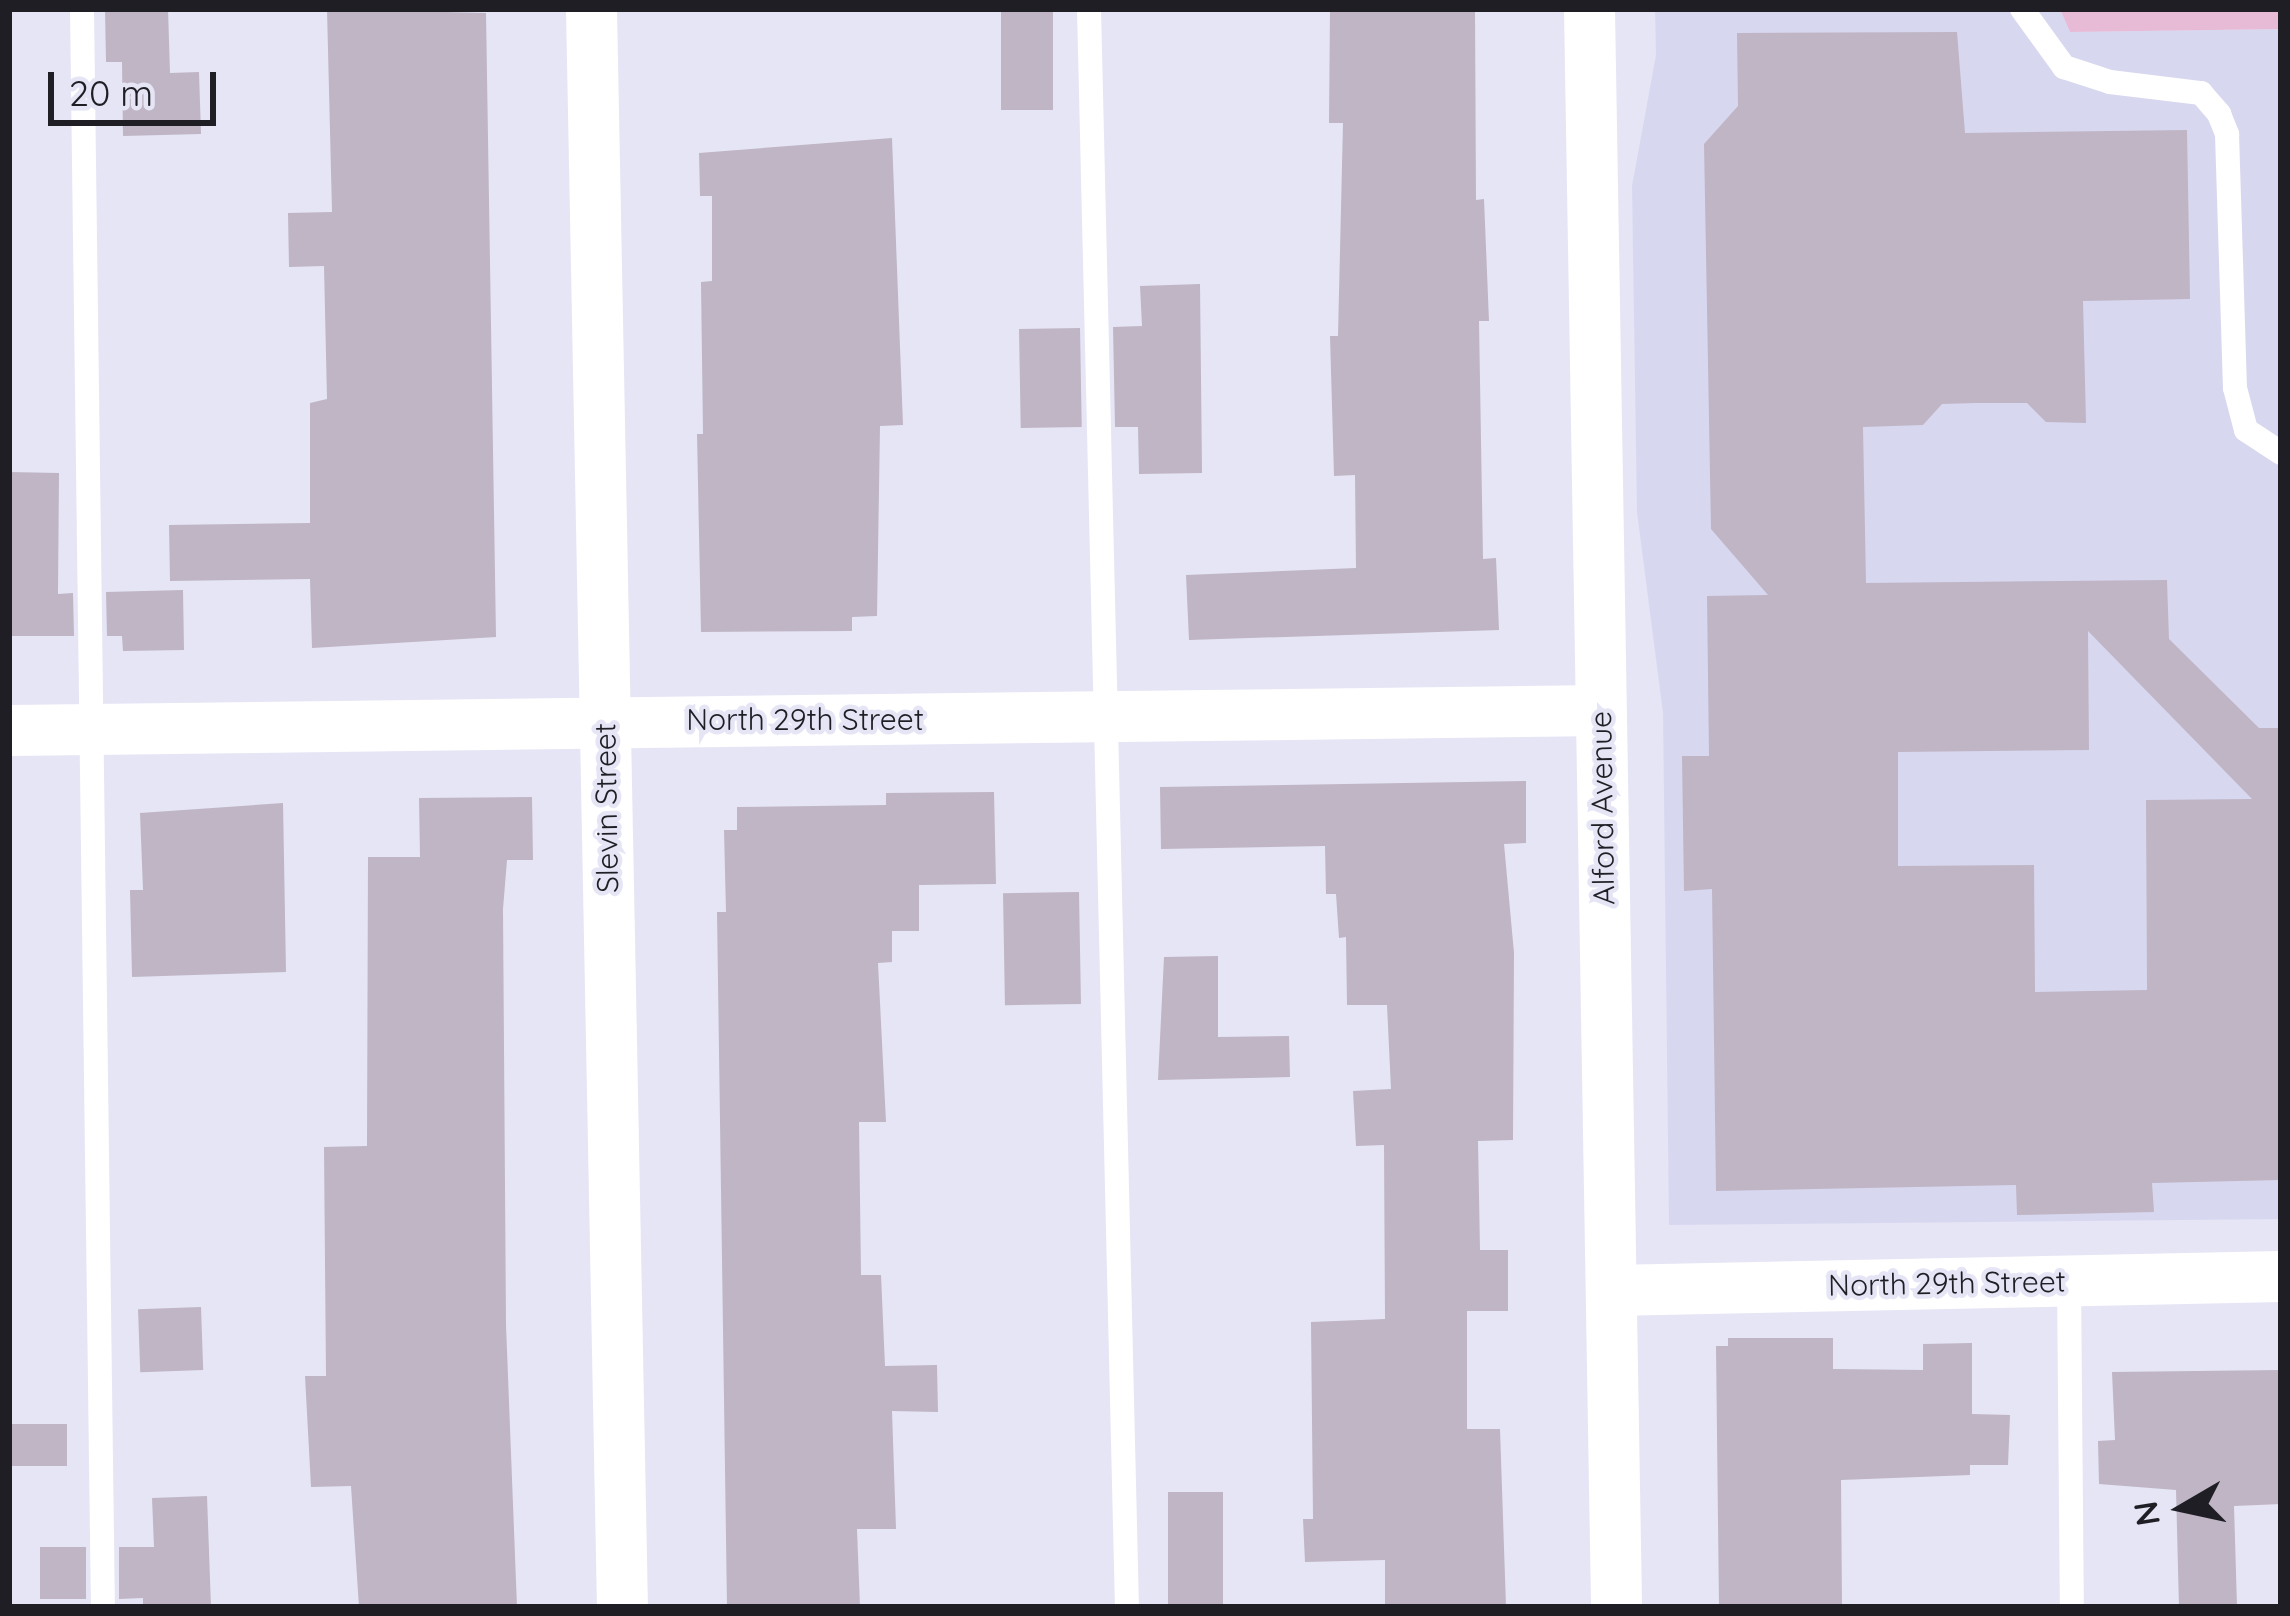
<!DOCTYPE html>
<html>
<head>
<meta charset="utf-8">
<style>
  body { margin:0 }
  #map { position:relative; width:2290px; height:1616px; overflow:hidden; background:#e5e5f6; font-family:Quicksand,sans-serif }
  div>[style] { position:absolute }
  .built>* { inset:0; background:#d8d7f0 }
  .green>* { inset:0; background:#e7bad6 }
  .building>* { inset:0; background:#bfb5c4; transform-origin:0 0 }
  .service>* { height:24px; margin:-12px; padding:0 12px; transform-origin:12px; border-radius:12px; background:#fff }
  .minor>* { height:51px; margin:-25.5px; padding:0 25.5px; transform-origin:25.5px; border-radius:25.5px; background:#fff }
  span { translate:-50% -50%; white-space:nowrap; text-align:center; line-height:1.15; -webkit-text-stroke:9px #e5e5f6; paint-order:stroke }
  .street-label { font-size:30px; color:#1e1e24 }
  .frame { position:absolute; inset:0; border:12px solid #1e1e24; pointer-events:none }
  .north { position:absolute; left:2122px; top:1448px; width:120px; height:120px; -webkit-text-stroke:9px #e5e5f6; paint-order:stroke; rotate:261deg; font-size:33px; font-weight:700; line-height:48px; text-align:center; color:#1e1e24 }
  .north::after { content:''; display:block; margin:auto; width:42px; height:54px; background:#1e1e24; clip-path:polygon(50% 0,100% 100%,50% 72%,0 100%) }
  .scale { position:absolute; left:48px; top:72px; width:168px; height:54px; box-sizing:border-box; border:6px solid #1e1e24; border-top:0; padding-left:15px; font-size:36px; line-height:42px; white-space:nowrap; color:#1e1e24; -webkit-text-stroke:9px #e5e5f6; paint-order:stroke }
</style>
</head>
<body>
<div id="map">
  <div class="built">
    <i style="clip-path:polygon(1655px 9px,2060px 9px,2070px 32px,2281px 29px,2281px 1219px,1669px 1225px,1663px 713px,1637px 512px,1632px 186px,1656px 55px)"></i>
  </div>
  <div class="green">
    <i style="clip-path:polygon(2060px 9px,2281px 9px,2281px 29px,2070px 32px)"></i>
  </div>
  <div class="building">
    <i style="clip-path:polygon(105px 9px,168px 9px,170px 73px,199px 72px,201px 134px,123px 136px,122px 62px,106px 62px)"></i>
    <i style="clip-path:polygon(327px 9px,486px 13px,496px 637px,312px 648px,310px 579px,170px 581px,169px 525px,310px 523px,310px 403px,327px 399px,324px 266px,289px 267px,288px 213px,332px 212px)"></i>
    <i style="left:1001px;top:9px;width:52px;height:101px"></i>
    <i style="clip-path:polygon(1330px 9px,1475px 9px,1476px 200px,1484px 199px,1489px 321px,1479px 321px,1483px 559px,1496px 558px,1499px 630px,1189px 640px,1186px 575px,1356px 568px,1355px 475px,1334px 476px,1330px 336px,1338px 336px,1343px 123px,1329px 123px)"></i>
    <i style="clip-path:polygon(evenodd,1957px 32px,1965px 133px,2187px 130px,2190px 299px,2083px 301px,2086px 423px,2046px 422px,2027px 403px,1976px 403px,1942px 404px,1923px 425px,1863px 427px,1866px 583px,2167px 580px,2169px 639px,2259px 728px,2281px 728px,2281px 1180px,2152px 1183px,2154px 1212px,2017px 1215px,2016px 1185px,1716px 1191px,1712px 889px,1684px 891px,1682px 756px,1709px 756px,1707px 596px,1768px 595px,1711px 529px,1704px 144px,1738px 106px,1737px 33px,1957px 32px,2088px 631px,2252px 799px,2146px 800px,2147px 990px,2035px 992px,2034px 865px,1898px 866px,1898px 752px,2089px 750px,2088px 631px)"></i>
    <i style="clip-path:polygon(892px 138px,903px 425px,880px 426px,877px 616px,852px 617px,852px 631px,701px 632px,697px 434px,703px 434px,701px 282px,712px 281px,712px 196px,700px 196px,699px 153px)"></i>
    <i style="clip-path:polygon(1200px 284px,1202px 473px,1139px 474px,1138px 427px,1115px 427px,1113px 327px,1142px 326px,1140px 286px)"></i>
    <i style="left:1080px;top:328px;width:99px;height:61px;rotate:89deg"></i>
    <i style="clip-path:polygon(9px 472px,59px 473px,58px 594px,73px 593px,74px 636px,9px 636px)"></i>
    <i style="clip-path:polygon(183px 590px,184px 650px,123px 651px,122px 636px,107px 636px,106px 592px)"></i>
    <i style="clip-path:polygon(1526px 781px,1526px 843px,1504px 844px,1514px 953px,1513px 1140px,1478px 1141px,1480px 1250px,1508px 1250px,1508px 1311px,1467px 1311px,1467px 1429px,1500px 1429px,1506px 1607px,1385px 1607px,1385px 1560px,1305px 1562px,1303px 1519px,1313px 1519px,1311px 1322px,1385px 1319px,1384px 1145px,1356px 1146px,1353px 1091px,1391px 1089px,1387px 1005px,1347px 1005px,1346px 937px,1339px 938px,1336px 894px,1326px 894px,1325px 846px,1161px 849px,1160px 787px)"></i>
    <i style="clip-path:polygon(994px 792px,996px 884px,919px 885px,919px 931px,892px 931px,892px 962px,878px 963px,886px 1122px,859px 1122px,861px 1275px,881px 1275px,885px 1366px,937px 1365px,938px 1412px,892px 1411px,896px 1529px,857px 1529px,860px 1607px,727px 1607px,717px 912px,726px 912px,724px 830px,737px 830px,737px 807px,886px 805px,886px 793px)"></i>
    <i style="clip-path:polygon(532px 797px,533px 860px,507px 860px,503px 909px,506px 1325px,517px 1607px,359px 1607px,351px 1486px,311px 1487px,305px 1376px,326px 1376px,324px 1147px,367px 1146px,368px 857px,420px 857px,419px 798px)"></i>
    <i style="clip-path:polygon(283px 803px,286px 972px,132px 977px,130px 890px,143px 890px,140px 813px)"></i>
    <i style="left:1079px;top:892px;width:112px;height:76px;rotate:89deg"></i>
    <i style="clip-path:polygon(1218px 956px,1218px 1037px,1289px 1036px,1290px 1077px,1158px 1080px,1164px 957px)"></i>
    <i style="left:201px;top:1307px;width:63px;height:63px;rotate:88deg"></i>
    <i style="clip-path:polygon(1728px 1338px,1833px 1338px,1833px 1369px,1923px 1370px,1923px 1344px,1972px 1343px,1972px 1414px,2010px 1415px,2008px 1465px,1970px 1465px,1970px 1475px,1841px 1480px,1842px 1607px,1719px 1607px,1716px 1346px,1728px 1346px)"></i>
    <i style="clip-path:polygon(2281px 1370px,2281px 1504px,2234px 1506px,2237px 1607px,2179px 1607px,2176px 1490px,2099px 1484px,2098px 1441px,2115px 1440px,2112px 1372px)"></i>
    <i style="left:9px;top:1424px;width:58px;height:42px"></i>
    <i style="left:1223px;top:1492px;width:115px;height:55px;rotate:90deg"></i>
    <i style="clip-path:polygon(207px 1496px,211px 1607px,143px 1607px,143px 1598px,119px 1599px,119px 1547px,154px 1547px,152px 1498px)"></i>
    <i style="left:86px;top:1547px;width:52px;height:46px;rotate:90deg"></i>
  </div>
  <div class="service">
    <i style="left:82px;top:9px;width:1598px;rotate:89.25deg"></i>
    <i style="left:1089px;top:9px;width:1598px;rotate:88.64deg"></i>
    <i style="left:2022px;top:9px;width:72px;rotate:54.1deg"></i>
    <i style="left:2064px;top:67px;width:48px;rotate:18.1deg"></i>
    <i style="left:2110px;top:82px;width:92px;rotate:6.9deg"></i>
    <i style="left:2201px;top:93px;width:28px;rotate:49deg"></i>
    <i style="left:2219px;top:114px;width:22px;rotate:68deg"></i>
    <i style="left:2227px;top:134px;width:254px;rotate:88.2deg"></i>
    <i style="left:2235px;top:388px;width:43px;rotate:75.3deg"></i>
    <i style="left:2246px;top:430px;width:42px;rotate:33.3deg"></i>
    <i style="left:2069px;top:1280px;width:327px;rotate:89.5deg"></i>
  </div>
  <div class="minor">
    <i style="left:591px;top:9px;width:1598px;rotate:88.89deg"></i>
    <i style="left:1589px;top:9px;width:1598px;rotate:89.03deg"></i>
    <i style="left:9px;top:730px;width:1591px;rotate:-0.72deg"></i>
    <i style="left:1612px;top:1290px;width:669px;rotate:-1.2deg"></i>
  </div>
  <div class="street-label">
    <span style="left:805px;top:719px">North 29th Street</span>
    <span style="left:606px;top:808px;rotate:-91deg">Slevin Street</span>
    <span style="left:1602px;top:808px;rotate:-91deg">Alford Avenue</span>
    <span style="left:1947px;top:1283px;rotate:-1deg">North 29th Street</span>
  </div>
  <div class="frame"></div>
  <div class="north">N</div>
  <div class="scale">20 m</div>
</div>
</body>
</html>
